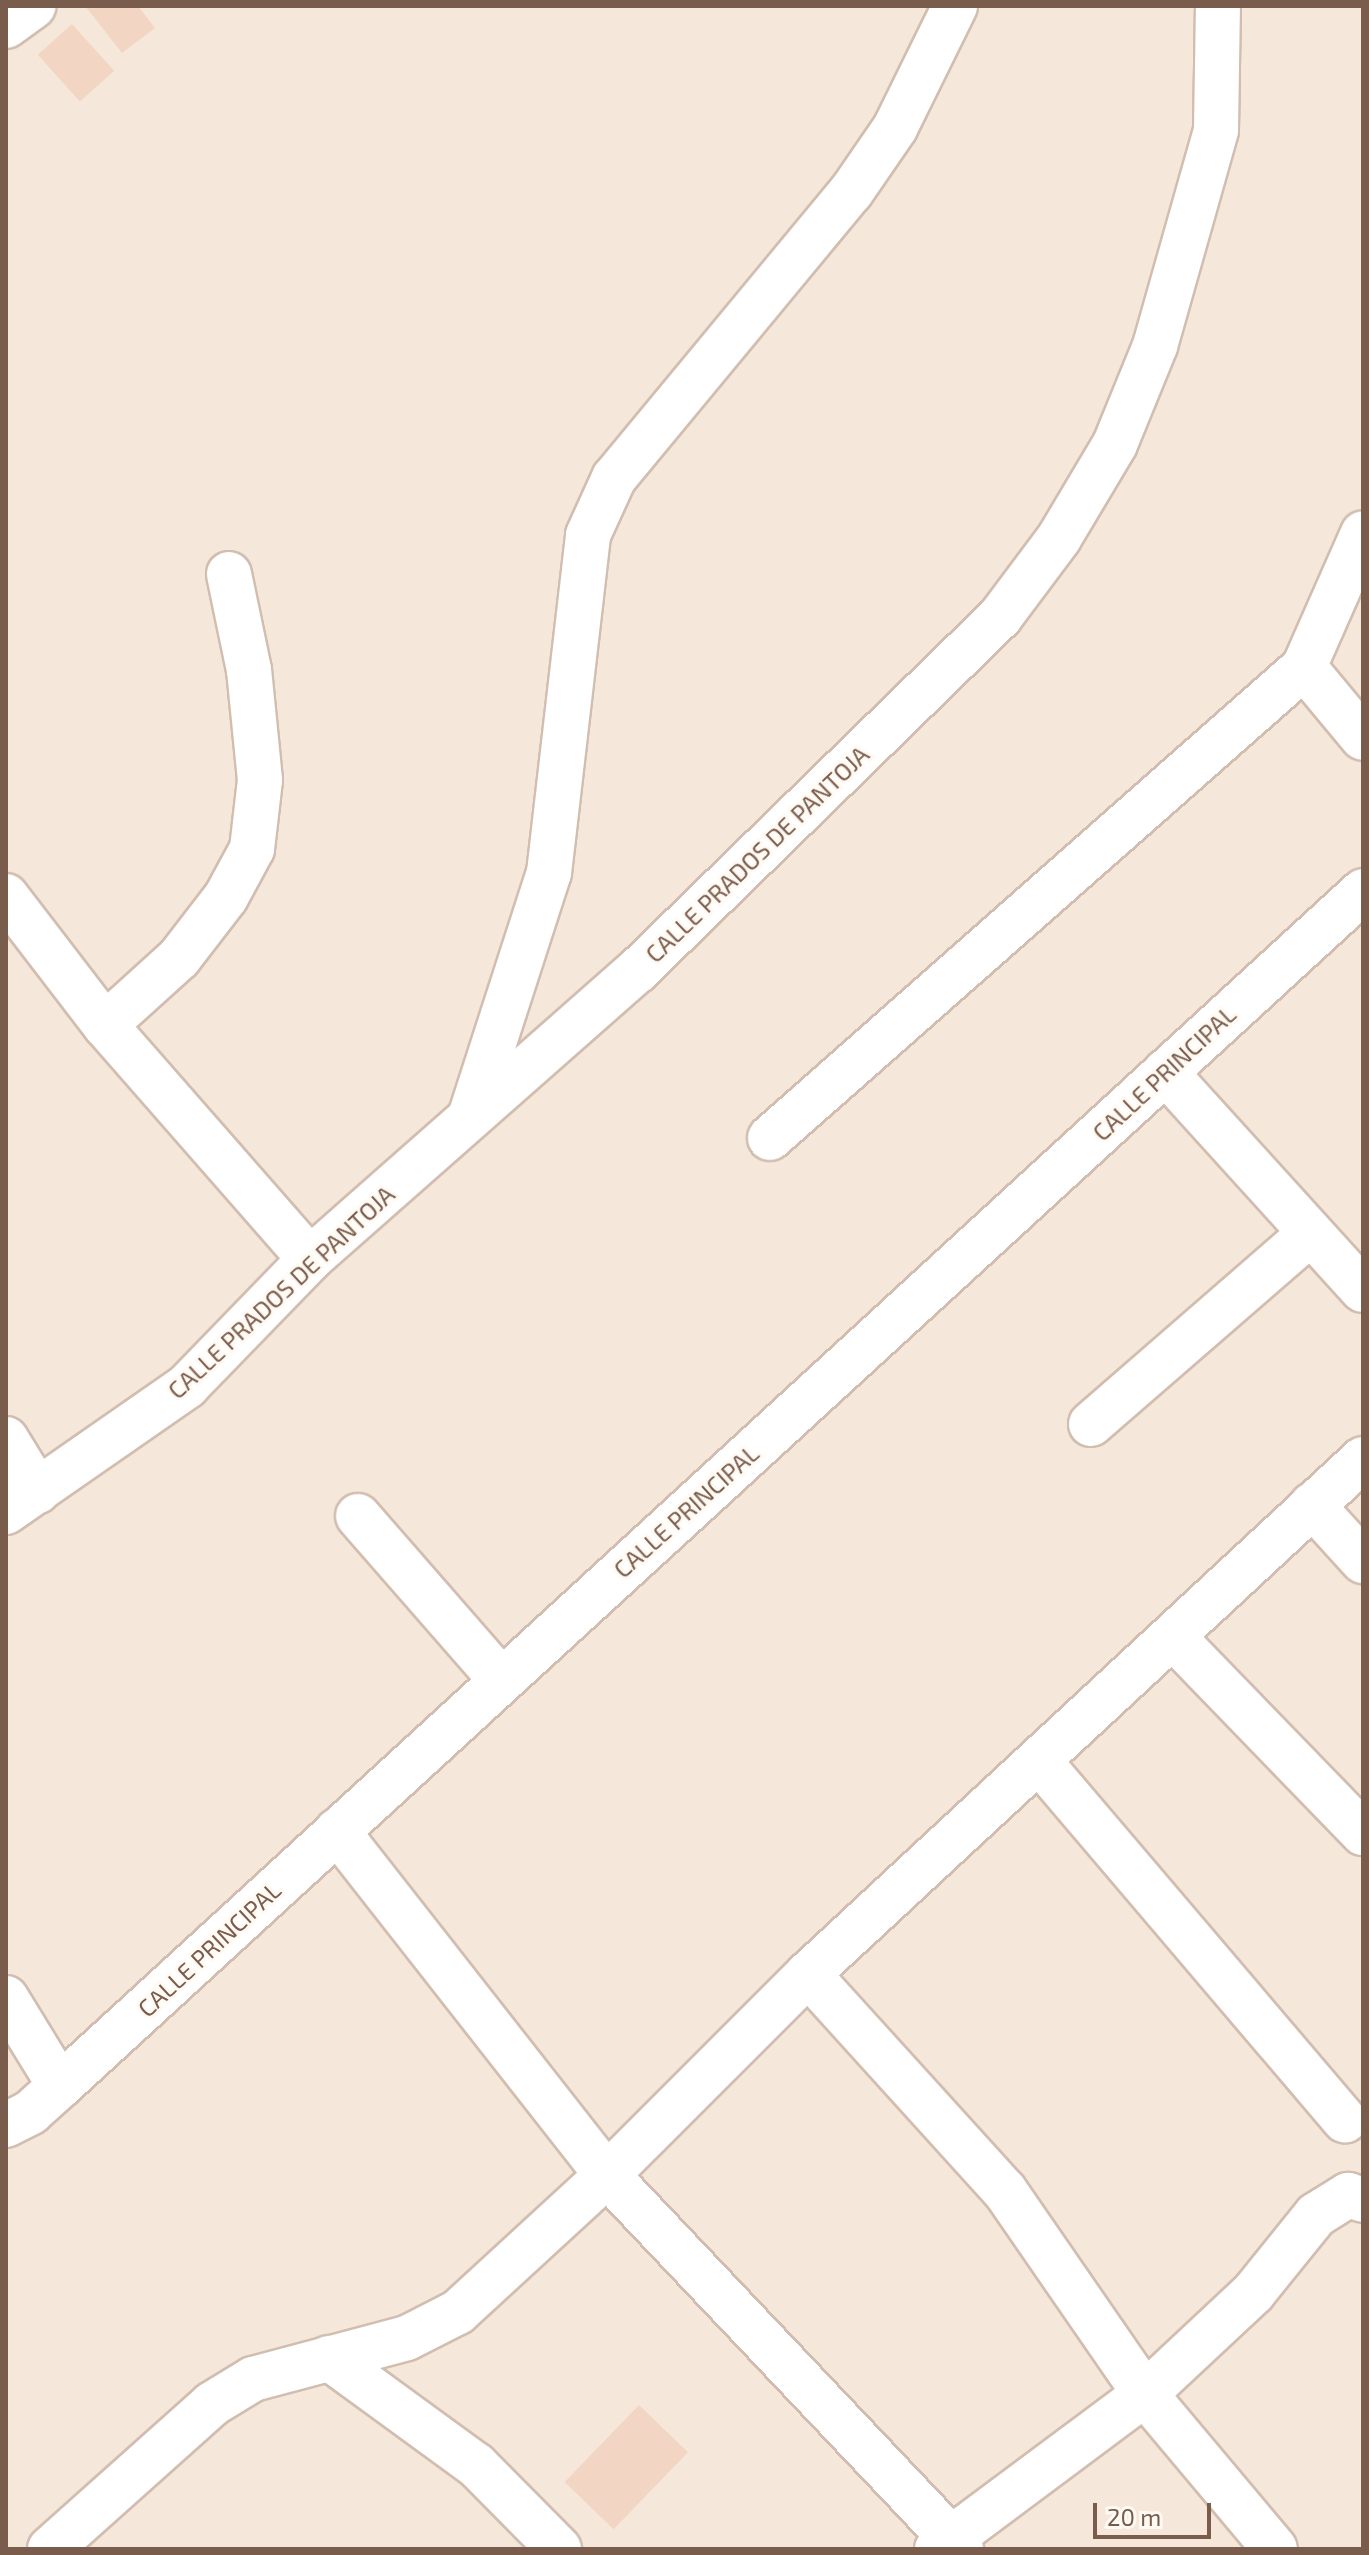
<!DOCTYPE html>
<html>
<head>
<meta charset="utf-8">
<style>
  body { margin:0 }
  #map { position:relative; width:1369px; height:2555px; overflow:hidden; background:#fdf6ec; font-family:"Exo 2",sans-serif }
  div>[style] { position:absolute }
  .residential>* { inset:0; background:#f5e8da; transform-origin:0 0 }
  .building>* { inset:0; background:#f3d5c3; transform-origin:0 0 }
  .roads { filter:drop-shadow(2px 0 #d1beb0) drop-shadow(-2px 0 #d1beb0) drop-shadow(0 2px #d1beb0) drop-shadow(0 -2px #d1beb0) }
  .minor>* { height:44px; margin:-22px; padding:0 22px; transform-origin:22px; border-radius:22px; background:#fff }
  span { translate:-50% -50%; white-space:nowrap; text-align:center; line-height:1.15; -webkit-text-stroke:6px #fffaf3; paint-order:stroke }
  .street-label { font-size:24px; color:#7a5c4d }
  .frame { position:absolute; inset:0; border:8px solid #7a5c4d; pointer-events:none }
  .scale { position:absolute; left:1093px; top:2503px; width:118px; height:36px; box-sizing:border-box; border:4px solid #7a5c4d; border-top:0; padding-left:10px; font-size:24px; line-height:28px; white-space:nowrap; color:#7a5c4d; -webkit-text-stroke:6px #fffaf3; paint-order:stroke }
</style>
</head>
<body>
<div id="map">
  <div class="residential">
    <i style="left:6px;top:6px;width:1357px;height:2543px"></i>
  </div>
  <div class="building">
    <i style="clip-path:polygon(85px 6px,138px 6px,155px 28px,122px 53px)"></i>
    <i style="left:72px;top:24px;width:63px;height:46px;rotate:48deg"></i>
    <i style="left:639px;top:2405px;width:68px;height:107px;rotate:44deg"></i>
  </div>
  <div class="roads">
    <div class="minor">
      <i style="left:6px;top:26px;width:34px;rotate:-36deg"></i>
      <i style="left:1304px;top:667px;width:92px;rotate:50.3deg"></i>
      <i style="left:6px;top:896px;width:163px;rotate:52.5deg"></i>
      <i style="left:105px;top:1025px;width:311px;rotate:48.8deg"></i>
      <i style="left:105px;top:1025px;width:100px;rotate:-42.2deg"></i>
      <i style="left:179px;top:958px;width:77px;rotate:-52.4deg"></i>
      <i style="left:226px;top:897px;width:55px;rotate:-61.6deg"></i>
      <i style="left:252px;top:849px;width:69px;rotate:-83.4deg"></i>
      <i style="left:260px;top:780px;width:111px;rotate:-95.7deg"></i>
      <i style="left:249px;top:670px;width:98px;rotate:-101.8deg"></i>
      <i style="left:1165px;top:1072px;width:294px;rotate:47.8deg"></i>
      <i style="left:470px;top:1117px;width:256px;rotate:-72.1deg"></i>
      <i style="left:549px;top:873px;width:340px;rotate:-83.4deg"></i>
      <i style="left:588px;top:535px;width:63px;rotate:-65.5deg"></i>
      <i style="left:614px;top:478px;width:371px;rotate:-50.4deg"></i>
      <i style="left:851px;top:192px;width:78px;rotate:-55.5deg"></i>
      <i style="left:895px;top:128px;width:136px;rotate:-63.8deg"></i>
      <i style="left:770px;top:1138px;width:712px;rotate:-41.41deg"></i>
      <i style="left:1304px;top:667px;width:146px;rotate:-66.2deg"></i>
      <i style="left:1091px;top:1424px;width:291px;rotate:-41deg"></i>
      <i style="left:6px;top:1439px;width:61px;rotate:58.4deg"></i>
      <i style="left:1312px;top:1505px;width:76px;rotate:47.7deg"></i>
      <i style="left:6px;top:1512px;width:221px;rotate:-34.8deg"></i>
      <i style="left:187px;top:1386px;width:177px;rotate:-45.9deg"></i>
      <i style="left:310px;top:1259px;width:436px;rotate:-41.4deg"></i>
      <i style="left:637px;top:971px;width:507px;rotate:-44.28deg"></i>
      <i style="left:1000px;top:617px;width:99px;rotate:-53.2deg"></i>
      <i style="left:1059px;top:538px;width:109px;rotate:-59.2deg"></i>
      <i style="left:1115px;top:444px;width:106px;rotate:-67.8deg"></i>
      <i style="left:1155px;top:346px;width:224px;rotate:-74.2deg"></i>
      <i style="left:1216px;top:130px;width:124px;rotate:-89.1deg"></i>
      <i style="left:358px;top:1516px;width:218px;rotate:48.9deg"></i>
      <i style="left:1174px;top:1638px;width:272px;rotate:45.9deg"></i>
      <i style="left:1039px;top:1761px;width:472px;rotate:49.6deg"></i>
      <i style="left:337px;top:1831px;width:437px;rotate:51.9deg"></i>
      <i style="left:607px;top:2175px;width:515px;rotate:46.57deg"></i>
      <i style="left:808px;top:1974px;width:293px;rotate:47.8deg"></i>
      <i style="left:1005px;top:2191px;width:247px;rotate:55.4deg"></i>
      <i style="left:1145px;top:2394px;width:202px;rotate:50deg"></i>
      <i style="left:6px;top:1998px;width:103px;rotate:58.5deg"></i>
      <i style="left:6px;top:2125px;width:28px;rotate:-27deg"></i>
      <i style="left:31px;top:2112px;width:39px;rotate:-42deg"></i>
      <i style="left:60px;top:2086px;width:1768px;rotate:-42.52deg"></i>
      <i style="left:329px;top:2358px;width:182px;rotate:36.1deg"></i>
      <i style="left:476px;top:2465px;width:118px;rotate:45.3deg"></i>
      <i style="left:50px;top:2549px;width:217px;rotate:-41.8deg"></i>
      <i style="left:212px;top:2404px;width:48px;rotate:-31.4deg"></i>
      <i style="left:253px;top:2379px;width:159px;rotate:-14.9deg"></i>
      <i style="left:407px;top:2338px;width:57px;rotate:-27deg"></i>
      <i style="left:458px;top:2312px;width:202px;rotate:-42.6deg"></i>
      <i style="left:607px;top:2175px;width:284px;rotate:-45deg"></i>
      <i style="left:808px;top:1974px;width:757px;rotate:-42.86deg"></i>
      <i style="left:937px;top:2549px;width:259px;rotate:-36.7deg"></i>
      <i style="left:1145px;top:2394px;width:148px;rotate:-43.1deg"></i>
      <i style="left:1253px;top:2293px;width:100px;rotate:-51.1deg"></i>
      <i style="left:1316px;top:2215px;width:38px;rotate:-32deg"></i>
      <i style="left:1348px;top:2195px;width:16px;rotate:18deg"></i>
    </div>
  </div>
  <div class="street-label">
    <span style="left:757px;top:854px;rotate:-44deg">CALLE PRADOS DE PANTOJA</span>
    <span style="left:1164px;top:1073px;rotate:-43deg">CALLE PRINCIPAL</span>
    <span style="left:281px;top:1292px;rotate:-43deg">CALLE PRADOS DE PANTOJA</span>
    <span style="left:686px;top:1511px;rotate:-42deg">CALLE PRINCIPAL</span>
    <span style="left:209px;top:1949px;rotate:-43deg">CALLE PRINCIPAL</span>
  </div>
  <div class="frame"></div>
  <div class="scale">20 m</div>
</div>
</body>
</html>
